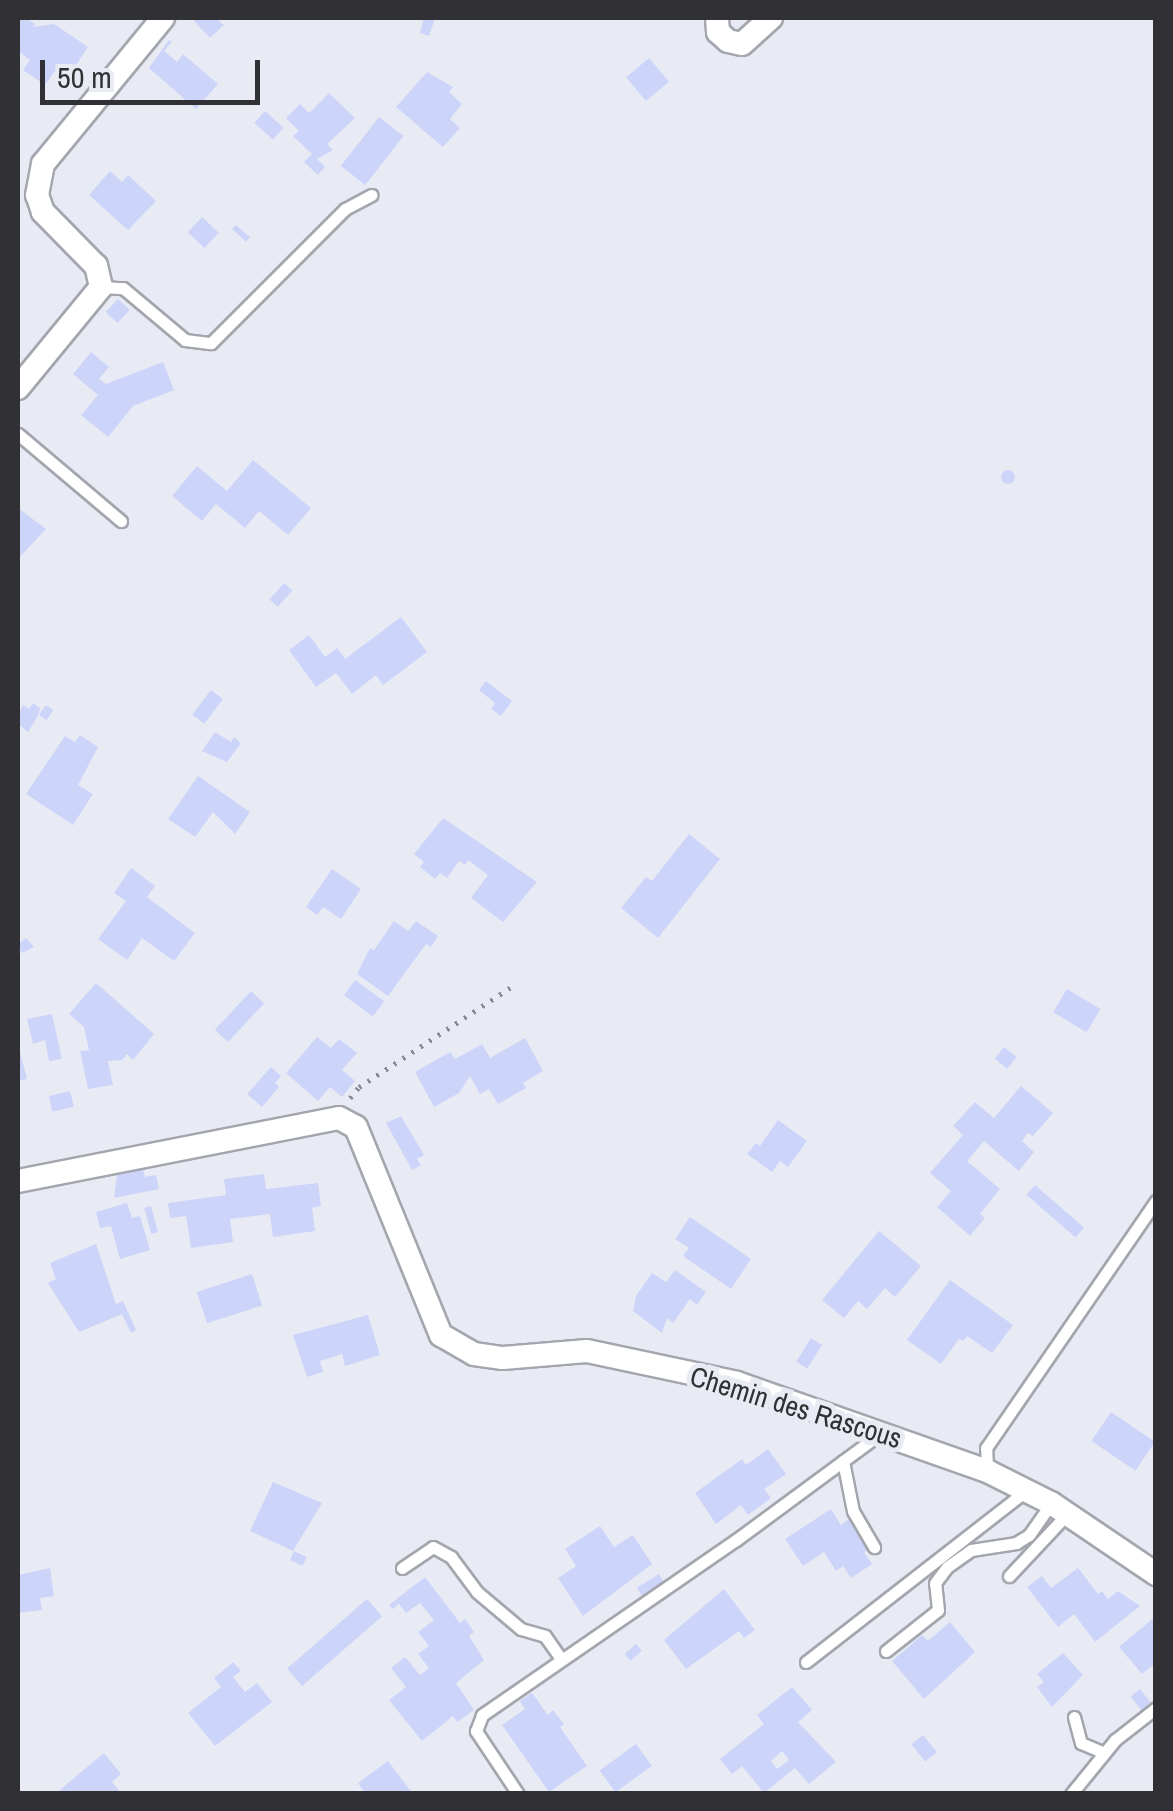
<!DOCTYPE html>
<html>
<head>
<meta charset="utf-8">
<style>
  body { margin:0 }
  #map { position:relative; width:1173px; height:1811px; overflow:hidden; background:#e9ebf4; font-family:"Archivo Narrow",sans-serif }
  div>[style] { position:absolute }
  .building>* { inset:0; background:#ccd4f9; transform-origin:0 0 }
  .round { border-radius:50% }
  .path>* { height:5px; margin-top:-2.5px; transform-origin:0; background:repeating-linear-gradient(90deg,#8a8b92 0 2.5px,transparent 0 10.5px) }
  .roads { filter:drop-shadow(2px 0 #a4a6ae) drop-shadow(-2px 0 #a4a6ae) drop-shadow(0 2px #a4a6ae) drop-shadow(0 -2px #a4a6ae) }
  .lane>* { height:11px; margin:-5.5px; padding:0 5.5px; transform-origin:5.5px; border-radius:5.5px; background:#fff }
  .street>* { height:22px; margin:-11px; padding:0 11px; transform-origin:11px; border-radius:11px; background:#fff }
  span { translate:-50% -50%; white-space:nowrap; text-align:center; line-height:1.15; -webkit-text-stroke:10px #e9ebf4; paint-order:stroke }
  .street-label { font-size:28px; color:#313135 }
  .frame { position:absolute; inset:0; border:20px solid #313135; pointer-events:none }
  .scale { position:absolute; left:40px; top:60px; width:220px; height:45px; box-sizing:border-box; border:5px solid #313135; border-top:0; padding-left:12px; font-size:30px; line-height:35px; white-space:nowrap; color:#313135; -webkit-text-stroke:8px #e9ebf4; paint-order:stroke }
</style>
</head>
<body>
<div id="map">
  <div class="building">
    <i style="clip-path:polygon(18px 18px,26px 18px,35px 24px,33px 27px,54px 24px,88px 47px,67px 79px,55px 71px,45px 85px,23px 70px,30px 60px,18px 51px)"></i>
    <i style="clip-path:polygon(197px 18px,216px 18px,224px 25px,210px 38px,194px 21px)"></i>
    <i style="clip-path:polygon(424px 18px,435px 18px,429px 36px,420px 33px)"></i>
    <i style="clip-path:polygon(169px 40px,172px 42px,164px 51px,177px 62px,183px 54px,218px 84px,196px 109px,149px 68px)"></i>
    <i style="left:649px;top:58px;width:31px;height:30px;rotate:50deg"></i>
    <i style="clip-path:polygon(427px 72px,453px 87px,449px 92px,462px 104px,450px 119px,460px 128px,443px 147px,396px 107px)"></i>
    <i style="clip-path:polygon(329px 93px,355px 118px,327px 144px,333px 150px,317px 159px,325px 167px,318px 175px,304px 162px,312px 154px,293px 136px,299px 131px,286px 118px,300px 104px,309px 113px)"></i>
    <i style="left:265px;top:111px;width:25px;height:16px;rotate:42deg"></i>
    <i style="left:379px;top:117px;width:31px;height:62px;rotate:38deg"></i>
    <i style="clip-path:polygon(110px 171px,122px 182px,128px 175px,156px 201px,128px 230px,89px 195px)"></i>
    <i style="left:202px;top:217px;width:23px;height:21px;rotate:43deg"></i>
    <i style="clip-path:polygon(236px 225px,250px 237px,246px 242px,232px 229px)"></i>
    <i style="left:118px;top:299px;width:16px;height:18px;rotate:43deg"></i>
    <i style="clip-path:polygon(91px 352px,109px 367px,99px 379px,106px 384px,163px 362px,174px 390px,133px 406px,108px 437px,81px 415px,98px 395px,73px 374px)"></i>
    <i style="clip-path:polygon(253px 460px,311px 508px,288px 535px,259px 511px,245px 528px,216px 504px,202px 521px,172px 496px,197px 466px,227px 491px)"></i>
    <i class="round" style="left:1001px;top:470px;width:14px;height:14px"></i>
    <i style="clip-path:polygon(18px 508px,46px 529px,18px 559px)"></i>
    <i style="left:284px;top:583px;width:11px;height:22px;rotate:41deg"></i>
    <i style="clip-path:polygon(401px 617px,427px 652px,383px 685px,376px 675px,352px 694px,336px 673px,316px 687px,289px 650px,309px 635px,325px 657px,337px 648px,345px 659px)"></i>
    <i style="clip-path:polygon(486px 681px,512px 701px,501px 716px,491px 709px,495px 703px,479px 690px)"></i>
    <i style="left:211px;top:690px;width:15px;height:31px;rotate:37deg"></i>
    <i style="clip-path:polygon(33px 703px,40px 708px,38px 716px,28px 732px,18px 724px,18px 714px,23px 705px,29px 709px)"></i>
    <i style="left:46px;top:705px;width:9px;height:12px;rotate:36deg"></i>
    <i style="clip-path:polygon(215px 732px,231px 742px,234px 737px,241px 743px,227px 762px,202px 751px)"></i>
    <i style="clip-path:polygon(80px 735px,98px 747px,78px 785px,93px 794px,73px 825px,26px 794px,65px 736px,75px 742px)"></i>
    <i style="clip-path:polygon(198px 776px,250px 812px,235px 834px,213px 812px,195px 837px,168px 819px)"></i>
    <i style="clip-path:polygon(443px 818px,537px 882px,503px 922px,471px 898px,488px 875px,468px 860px,465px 865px,459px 861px,447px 878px,440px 873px,435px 879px,420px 867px,424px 862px,414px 854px)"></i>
    <i style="clip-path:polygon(689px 834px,720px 859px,658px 938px,621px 908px,646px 877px,652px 881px)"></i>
    <i style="clip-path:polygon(131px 868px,155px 886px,147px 897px,195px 933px,174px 961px,142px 938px,127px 960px,98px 939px,126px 901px,114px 893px)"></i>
    <i style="clip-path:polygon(332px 869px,361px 889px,341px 919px,323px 907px,317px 915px,306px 907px)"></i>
    <i style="clip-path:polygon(394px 921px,408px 931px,416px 921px,438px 936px,431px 947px,426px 944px,388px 996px,357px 974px,370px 948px,374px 950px)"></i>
    <i style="clip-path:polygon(26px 938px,34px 947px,22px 953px,18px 944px)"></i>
    <i style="left:355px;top:980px;width:36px;height:19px;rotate:36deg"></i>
    <i style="clip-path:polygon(96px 983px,154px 1034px,133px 1060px,127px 1054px,122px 1060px,108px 1061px,113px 1085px,88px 1089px,80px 1051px,89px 1050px,84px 1027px,69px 1014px)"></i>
    <i style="left:1067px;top:989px;width:39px;height:27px;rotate:31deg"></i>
    <i style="left:251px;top:991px;width:18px;height:53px;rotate:43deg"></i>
    <i style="clip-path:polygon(52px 1014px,62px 1059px,49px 1061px,45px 1040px,33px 1044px,27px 1019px)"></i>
    <i style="clip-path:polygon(317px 1037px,331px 1048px,339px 1039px,357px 1053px,342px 1070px,355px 1081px,342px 1097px,330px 1087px,318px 1101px,286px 1073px)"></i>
    <i style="clip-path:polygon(525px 1038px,543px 1071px,523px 1083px,526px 1088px,498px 1104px,489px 1089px,480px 1094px,470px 1076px,459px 1093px,434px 1107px,415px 1072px,450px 1052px,455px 1059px,482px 1044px,490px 1058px)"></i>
    <i style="clip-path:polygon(18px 1044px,27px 1079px,18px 1081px)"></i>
    <i style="left:1004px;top:1047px;width:16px;height:15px;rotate:38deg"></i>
    <i style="clip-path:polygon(271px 1067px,281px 1076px,275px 1083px,279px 1087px,262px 1107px,247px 1094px)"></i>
    <i style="clip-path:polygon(1021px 1086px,1053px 1113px,1033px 1136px,1028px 1133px,1022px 1141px,1034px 1152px,1019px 1171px,984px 1141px,967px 1161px,1000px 1189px,980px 1214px,985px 1218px,970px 1236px,937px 1207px,951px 1191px,930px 1173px,963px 1135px,953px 1126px,975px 1102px,994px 1118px)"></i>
    <i style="left:70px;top:1091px;width:16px;height:22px;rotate:76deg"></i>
    <i style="clip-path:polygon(401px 1116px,424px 1155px,417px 1159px,421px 1165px,412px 1170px,386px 1123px)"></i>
    <i style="clip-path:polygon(778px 1120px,807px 1141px,788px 1167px,780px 1161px,772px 1172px,747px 1154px,756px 1143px,760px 1146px)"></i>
    <i style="clip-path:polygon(143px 1169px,145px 1177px,156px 1175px,159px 1189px,114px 1198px,117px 1175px)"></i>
    <i style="clip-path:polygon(264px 1174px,266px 1189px,318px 1183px,321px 1206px,312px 1208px,315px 1231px,273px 1237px,270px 1214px,230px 1219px,233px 1242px,191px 1248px,186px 1216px,170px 1218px,168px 1203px,226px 1195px,224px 1179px)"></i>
    <i style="left:1035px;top:1185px;width:65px;height:13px;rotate:41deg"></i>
    <i style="clip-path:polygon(127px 1203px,132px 1218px,140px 1216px,150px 1250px,120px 1259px,111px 1226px,100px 1228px,96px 1212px)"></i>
    <i style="left:151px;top:1206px;width:27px;height:7px;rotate:75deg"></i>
    <i style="clip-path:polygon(690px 1217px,751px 1259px,731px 1289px,683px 1256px,689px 1248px,675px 1239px)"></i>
    <i style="clip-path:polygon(879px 1231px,921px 1266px,895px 1297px,885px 1288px,867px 1309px,858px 1301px,844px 1318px,822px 1300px)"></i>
    <i style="clip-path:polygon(96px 1244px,116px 1304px,123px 1301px,136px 1330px,131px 1333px,122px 1314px,79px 1332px,48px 1283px,56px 1279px,50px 1263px)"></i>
    <i style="clip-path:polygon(675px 1270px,706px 1292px,697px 1305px,690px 1299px,673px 1323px,667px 1318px,662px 1333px,633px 1311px,636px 1296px,652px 1273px,666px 1282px)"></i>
    <i style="left:252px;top:1274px;width:33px;height:58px;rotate:72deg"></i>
    <i style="clip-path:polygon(950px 1280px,1013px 1325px,992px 1353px,967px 1336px,963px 1341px,959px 1339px,941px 1364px,907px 1340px)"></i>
    <i style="clip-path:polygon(368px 1315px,380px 1355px,345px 1366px,342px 1354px,320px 1361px,323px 1372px,307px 1377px,293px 1335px)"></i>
    <i style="left:811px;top:1338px;width:13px;height:28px;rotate:32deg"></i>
    <i style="left:1111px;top:1412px;width:53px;height:35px;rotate:34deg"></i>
    <i style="clip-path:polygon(768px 1449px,786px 1474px,764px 1489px,771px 1498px,748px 1515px,741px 1505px,716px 1524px,695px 1493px,742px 1459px,746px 1465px)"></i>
    <i style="clip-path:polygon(273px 1482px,322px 1503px,293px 1551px,250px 1531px)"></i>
    <i style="clip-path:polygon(831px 1509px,841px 1525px,849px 1519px,869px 1550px,864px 1552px,872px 1564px,851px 1578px,843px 1566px,836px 1571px,824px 1552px,803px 1566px,785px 1539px)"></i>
    <i style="clip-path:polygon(600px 1526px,614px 1547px,633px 1535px,652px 1564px,583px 1616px,558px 1578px,576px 1566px,565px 1549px)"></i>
    <i style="left:294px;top:1551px;width:14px;height:10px;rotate:25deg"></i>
    <i style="clip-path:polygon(50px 1568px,54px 1596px,40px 1598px,42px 1610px,18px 1613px,18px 1575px)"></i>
    <i style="clip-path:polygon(1078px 1568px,1098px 1594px,1102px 1591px,1108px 1599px,1118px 1591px,1140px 1606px,1095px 1642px,1074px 1614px,1058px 1627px,1027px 1587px,1042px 1576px,1051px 1588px)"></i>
    <i style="left:659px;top:1574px;width:9px;height:26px;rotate:58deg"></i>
    <i style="clip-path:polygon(425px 1577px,460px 1623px,465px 1619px,474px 1632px,469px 1636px,484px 1660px,456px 1683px,474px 1710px,457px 1722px,453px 1716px,422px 1741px,389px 1700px,406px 1687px,391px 1668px,405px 1657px,420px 1675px,429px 1668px,418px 1654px,429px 1646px,418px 1632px,434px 1620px,420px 1603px,406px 1613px,399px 1604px,393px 1609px,389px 1605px)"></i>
    <i style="clip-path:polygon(724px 1589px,755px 1630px,744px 1638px,739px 1631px,686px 1669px,664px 1640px)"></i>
    <i style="left:367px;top:1599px;width:23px;height:106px;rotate:49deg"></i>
    <i style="clip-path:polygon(1156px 1616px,1156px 1669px,1153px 1665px,1142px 1674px,1119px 1647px)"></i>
    <i style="clip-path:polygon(950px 1622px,975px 1652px,924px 1699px,892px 1661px,922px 1635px,928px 1641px)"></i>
    <i style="left:636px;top:1644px;width:9px;height:15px;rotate:49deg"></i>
    <i style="clip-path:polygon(1063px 1653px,1083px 1675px,1052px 1707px,1037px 1687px,1044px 1682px,1037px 1674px)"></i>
    <i style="clip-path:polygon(233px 1662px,241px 1671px,233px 1677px,245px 1692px,257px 1683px,272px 1702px,215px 1746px,188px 1713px,221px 1687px,214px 1678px)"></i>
    <i style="clip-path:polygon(evenodd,792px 1687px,812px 1710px,798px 1722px,836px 1762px,809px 1784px,795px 1768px,764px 1793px,742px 1766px,732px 1774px,720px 1759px,764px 1724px,757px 1715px,792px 1687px,782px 1751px,789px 1760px,777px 1769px,771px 1761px,782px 1751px)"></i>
    <i style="left:1140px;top:1689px;width:18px;height:12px;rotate:52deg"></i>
    <i style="clip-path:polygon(532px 1693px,548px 1715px,553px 1710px,564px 1724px,560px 1727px,587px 1766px,549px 1792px,502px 1725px,525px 1709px,520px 1701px)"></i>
    <i style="left:923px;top:1735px;width:22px;height:15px;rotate:51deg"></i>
    <i style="left:636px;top:1744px;width:27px;height:45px;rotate:54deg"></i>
    <i style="clip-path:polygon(104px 1753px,121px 1774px,112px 1782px,122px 1794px,55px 1794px)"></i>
    <i style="clip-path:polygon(388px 1761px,413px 1794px,366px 1794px,358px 1783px)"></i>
  </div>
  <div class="path">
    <i style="left:350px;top:1098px;width:14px;rotate:-51deg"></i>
    <i style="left:359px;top:1087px;width:181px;rotate:-33.3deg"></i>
  </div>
  <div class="roads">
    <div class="lane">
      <i style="left:101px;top:287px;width:22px;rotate:3deg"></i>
      <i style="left:123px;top:288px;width:81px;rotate:40deg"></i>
      <i style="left:185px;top:340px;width:26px;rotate:7deg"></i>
      <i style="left:211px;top:343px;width:190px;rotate:-45deg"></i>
      <i style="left:345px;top:209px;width:30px;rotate:-28deg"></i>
      <i style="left:18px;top:434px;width:135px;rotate:40.2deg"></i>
      <i style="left:843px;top:1461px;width:51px;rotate:78.7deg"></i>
      <i style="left:853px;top:1511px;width:42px;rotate:59.7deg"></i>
      <i style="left:987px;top:1471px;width:23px;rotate:-92deg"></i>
      <i style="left:986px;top:1448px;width:300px;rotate:-55.5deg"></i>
      <i style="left:402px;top:1568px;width:37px;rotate:-34deg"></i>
      <i style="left:433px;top:1547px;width:21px;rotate:29deg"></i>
      <i style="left:451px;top:1557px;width:44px;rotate:53.4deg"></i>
      <i style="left:477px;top:1592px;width:57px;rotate:40.1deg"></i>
      <i style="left:521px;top:1629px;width:25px;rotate:16deg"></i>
      <i style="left:545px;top:1636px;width:28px;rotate:55deg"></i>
      <i style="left:1009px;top:1576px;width:85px;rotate:-46.9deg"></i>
      <i style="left:886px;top:1651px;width:66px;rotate:-38.3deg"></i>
      <i style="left:938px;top:1610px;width:27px;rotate:-96deg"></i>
      <i style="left:935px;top:1583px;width:20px;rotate:-53deg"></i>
      <i style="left:947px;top:1567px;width:29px;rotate:-35deg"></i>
      <i style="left:971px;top:1550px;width:46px;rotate:-8.8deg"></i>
      <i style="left:1016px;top:1543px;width:15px;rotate:-32deg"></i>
      <i style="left:1029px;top:1535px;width:39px;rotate:-55deg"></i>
      <i style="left:806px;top:1662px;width:280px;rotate:-37.9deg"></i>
      <i style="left:1074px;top:1717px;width:27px;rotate:75deg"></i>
      <i style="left:1081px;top:1743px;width:25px;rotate:23deg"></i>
      <i style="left:518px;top:1794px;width:76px;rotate:-123.7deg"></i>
      <i style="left:476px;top:1731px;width:17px;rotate:-69deg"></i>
      <i style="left:482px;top:1715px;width:308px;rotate:-34.6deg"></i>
      <i style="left:736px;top:1540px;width:180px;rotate:-36.4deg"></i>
      <i style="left:1071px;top:1794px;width:70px;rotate:-50.8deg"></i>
      <i style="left:1115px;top:1740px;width:52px;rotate:-38deg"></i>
    </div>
    <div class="street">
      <i style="left:717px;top:18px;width:14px;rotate:86deg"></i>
      <i style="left:718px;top:32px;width:13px;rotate:42deg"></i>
      <i style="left:728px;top:41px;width:14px;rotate:12deg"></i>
      <i style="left:742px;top:44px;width:39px;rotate:-42deg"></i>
      <i style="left:18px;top:388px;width:131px;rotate:-50.6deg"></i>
      <i style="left:101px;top:287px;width:22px;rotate:-103deg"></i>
      <i style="left:96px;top:266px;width:76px;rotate:-134.5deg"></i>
      <i style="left:43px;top:212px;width:18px;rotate:-109deg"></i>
      <i style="left:37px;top:195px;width:32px;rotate:-79deg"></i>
      <i style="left:43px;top:164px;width:189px;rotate:-50.6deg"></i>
      <i style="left:18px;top:1181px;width:327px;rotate:-11.1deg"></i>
      <i style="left:339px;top:1118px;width:19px;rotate:28deg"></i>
      <i style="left:356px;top:1127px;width:225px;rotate:67.8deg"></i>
      <i style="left:441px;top:1335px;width:38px;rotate:30deg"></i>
      <i style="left:474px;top:1354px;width:29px;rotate:8deg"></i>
      <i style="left:503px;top:1358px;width:84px;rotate:-4.8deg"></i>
      <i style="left:587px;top:1351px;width:153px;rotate:12deg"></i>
      <i style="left:737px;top:1383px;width:265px;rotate:19.4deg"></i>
      <i style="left:987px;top:1471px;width:72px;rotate:26.6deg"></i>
      <i style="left:1051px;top:1503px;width:127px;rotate:34.1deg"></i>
    </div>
  </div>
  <div class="street-label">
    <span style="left:796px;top:1407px;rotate:17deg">Chemin des Rascous</span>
  </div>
  <div class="frame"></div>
  <div class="scale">50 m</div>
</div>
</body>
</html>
